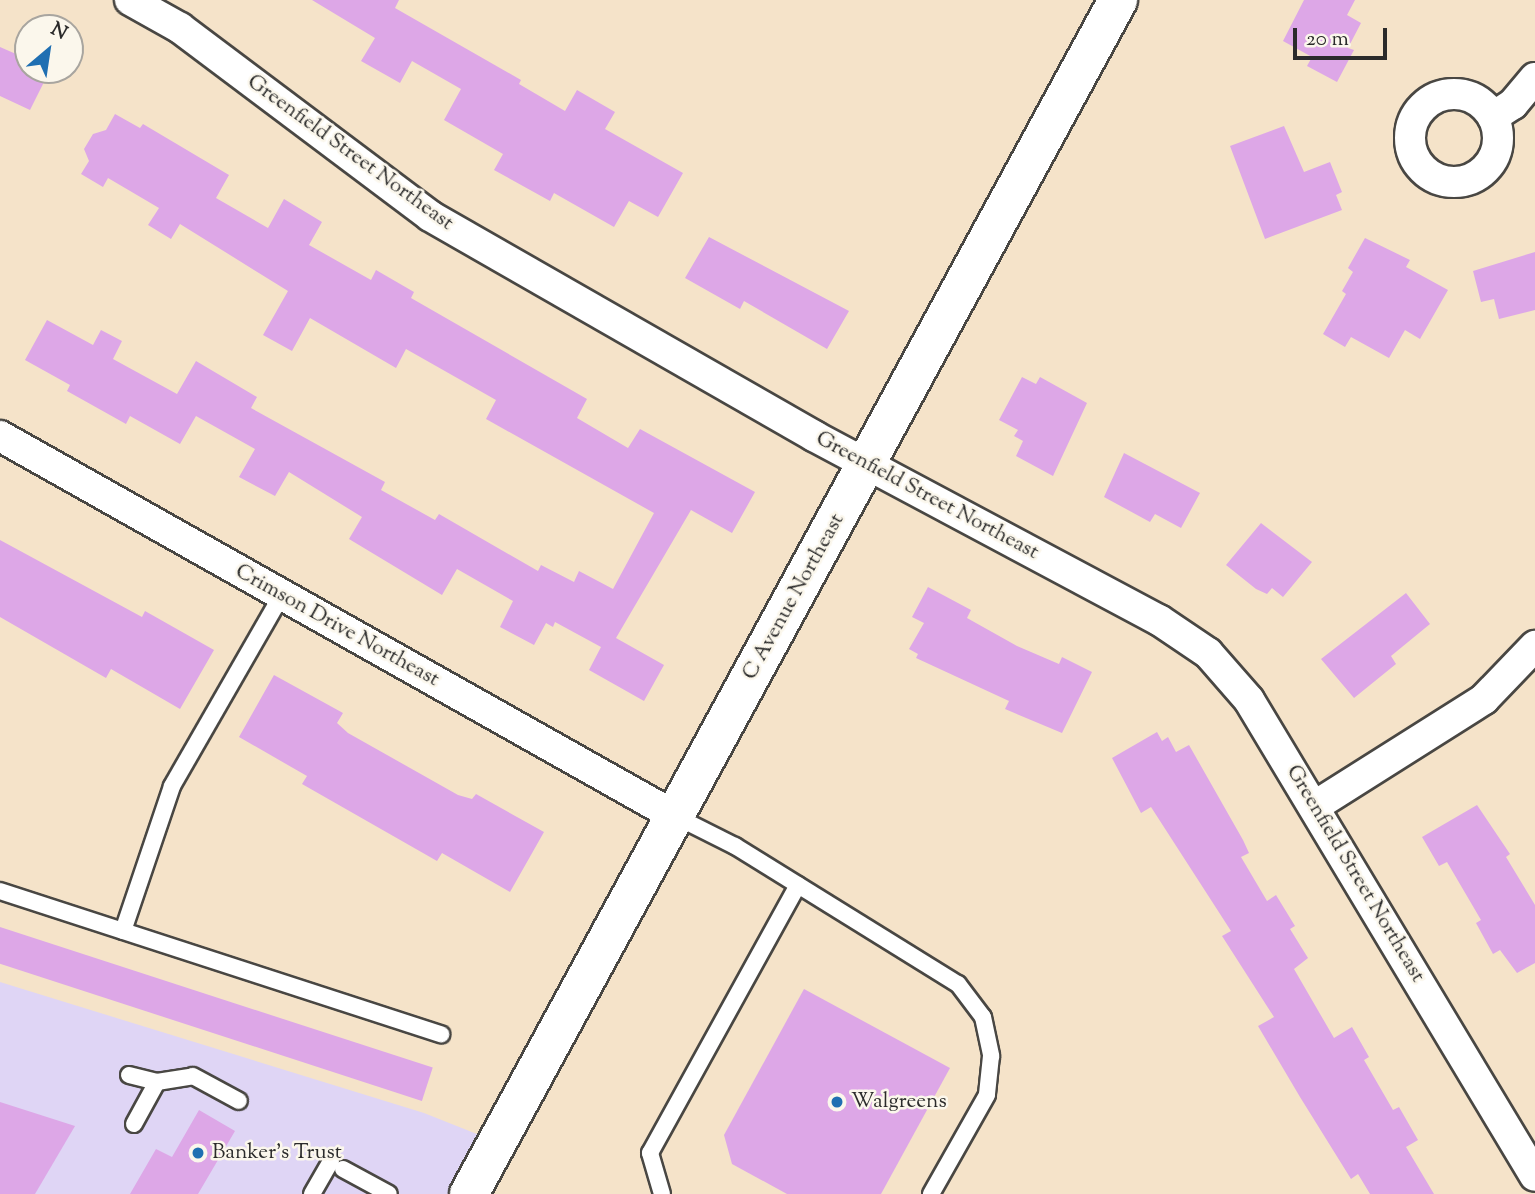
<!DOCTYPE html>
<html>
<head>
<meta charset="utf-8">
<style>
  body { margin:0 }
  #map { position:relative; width:1535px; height:1194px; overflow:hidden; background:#f5e3c9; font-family:"Sorts Mill Goudy",serif }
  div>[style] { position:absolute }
  .built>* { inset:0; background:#dfd5f5 }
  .building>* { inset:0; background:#dda7e7; transform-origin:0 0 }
  .roads { filter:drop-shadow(2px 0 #494743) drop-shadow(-2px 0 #494743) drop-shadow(0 2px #494743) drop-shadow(0 -2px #494743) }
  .service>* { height:16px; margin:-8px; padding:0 8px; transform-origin:8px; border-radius:8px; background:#fff }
  .minor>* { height:30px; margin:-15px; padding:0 15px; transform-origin:15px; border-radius:15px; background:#fff }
  .minor>.ring { margin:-15px; padding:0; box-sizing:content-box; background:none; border:30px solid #fff; border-radius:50% }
  .secondary>* { height:38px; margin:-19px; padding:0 19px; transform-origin:19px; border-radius:19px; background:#fff }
  .dots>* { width:19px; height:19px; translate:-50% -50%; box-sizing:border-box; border:4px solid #fbf7ec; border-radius:50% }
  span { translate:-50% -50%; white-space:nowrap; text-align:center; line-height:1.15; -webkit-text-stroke:5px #fbf7ec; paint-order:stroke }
  .street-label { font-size:21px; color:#2b2b2b }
  .poi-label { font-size:21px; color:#2b2b2b }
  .left { translate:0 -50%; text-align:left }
  .north { position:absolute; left:14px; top:14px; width:70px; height:70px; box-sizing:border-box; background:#fbf7ec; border:2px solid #a8a59f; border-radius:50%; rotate:29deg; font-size:19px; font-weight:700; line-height:28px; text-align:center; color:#2b2b2b }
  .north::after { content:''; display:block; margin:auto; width:24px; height:32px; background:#1f6fb2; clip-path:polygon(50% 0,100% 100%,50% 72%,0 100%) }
  .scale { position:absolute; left:1293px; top:28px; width:94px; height:32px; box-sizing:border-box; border:4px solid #2b2b2b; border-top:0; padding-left:9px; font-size:21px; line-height:24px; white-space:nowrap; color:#2b2b2b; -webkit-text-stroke:5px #fbf7ec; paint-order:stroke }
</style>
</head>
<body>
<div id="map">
  <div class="built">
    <i style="clip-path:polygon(0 982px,424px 1113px,497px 1142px,469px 1194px,0 1194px)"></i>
  </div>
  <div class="building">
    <i style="clip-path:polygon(312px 0,399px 0,395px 8px,521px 80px,519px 84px,565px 111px,577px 90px,615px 112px,605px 129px,683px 173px,658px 217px,629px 201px,614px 227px,554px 193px,550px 201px,494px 170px,503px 154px,444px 120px,461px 89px,412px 61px,400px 83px,361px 61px,375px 38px)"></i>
    <i style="clip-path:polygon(1304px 0,1355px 0,1347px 15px,1361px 23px,1348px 48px,1354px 50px,1337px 82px,1307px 66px,1312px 57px,1283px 41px)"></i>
    <i style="clip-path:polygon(28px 29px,28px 70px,50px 70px,30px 110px,0 96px,0 47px,16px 54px)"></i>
    <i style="clip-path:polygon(115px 114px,140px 128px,143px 124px,229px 175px,216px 198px,268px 228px,284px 199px,322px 222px,309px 245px,371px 280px,376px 270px,414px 292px,411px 298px,587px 399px,577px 418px,628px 448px,640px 429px,755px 492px,732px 533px,691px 510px,616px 638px,664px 665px,644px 701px,589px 670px,601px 647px,555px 622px,553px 627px,546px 623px,534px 645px,500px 627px,513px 601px,457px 569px,442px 595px,349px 539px,362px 517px,289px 472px,275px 496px,239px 477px,255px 449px,196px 416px,180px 444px,130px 416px,126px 424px,67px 391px,70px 385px,25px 360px,47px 320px,93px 345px,101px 330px,122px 341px,113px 359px,177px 394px,196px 361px,257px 397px,251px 408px,385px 482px,381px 490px,435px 520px,439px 514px,538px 571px,541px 565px,574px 582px,579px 571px,613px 589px,654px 513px,486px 419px,496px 400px,406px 349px,396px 368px,310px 318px,292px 351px,263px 335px,288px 291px,180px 224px,171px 239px,148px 225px,159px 208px,108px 178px,103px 187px,81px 174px,89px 161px,84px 149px,93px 134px,106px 130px)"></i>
    <i style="clip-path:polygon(1284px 126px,1304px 172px,1330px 162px,1342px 192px,1336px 195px,1342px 210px,1265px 239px,1230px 146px)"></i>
    <i style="clip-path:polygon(709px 237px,849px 311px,827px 349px,744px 301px,740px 309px,685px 278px)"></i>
    <i style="clip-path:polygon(1365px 238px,1410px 260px,1406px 267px,1448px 290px,1420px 339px,1405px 330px,1389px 358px,1351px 337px,1345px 347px,1323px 334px,1346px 294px,1342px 291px,1353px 272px,1348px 268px)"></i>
    <i style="clip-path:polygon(1535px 252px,1535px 310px,1499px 319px,1494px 299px,1481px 302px,1473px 271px)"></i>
    <i style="clip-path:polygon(1022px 377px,1036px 384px,1040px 377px,1087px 403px,1053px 476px,1016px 456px,1023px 441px,1014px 436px,1018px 430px,999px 420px)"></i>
    <i style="clip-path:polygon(1124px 453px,1200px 493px,1181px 528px,1155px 514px,1150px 522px,1104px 497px)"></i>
    <i style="clip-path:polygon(1261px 523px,1312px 562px,1283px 597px,1272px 588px,1267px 594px,1256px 589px,1226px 565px)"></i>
    <i style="clip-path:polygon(0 540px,142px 617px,145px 611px,214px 650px,180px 709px,111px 669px,106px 678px,0 617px)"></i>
    <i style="clip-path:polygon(928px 587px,971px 610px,967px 618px,1017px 646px,1059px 664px,1062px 657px,1092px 672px,1062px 733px,1005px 709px,1009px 701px,916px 658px,918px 654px,909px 649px,924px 623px,912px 617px)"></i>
    <i style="clip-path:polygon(1406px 593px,1430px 624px,1391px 656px,1396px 664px,1354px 698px,1321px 659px)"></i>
    <i style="clip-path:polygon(274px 675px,343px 713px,337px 723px,348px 733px,458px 795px,472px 799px,476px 794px,544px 832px,510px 892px,442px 853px,437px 861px,302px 784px,307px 776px,239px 737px)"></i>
    <i style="clip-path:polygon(1157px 732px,1162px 741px,1168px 737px,1176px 752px,1189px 745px,1243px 840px,1249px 853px,1241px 857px,1267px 901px,1276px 895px,1295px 926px,1290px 929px,1308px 958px,1294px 969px,1334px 1038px,1352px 1027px,1369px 1057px,1364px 1060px,1393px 1110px,1399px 1107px,1418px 1140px,1406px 1147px,1434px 1194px,1370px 1194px,1358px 1174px,1351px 1179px,1300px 1097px,1258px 1026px,1274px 1017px,1222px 936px,1231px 931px,1151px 807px,1141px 813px,1112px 758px)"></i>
    <i style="clip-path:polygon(1477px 805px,1510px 854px,1506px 857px,1535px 905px,1535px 963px,1517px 973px,1500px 950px,1493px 954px,1476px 923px,1481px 920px,1447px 862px,1439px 866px,1422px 837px)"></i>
    <i style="left:0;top:927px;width:455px;height:35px;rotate:18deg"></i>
    <i style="clip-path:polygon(804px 989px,950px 1068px,881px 1194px,787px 1194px,732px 1164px,724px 1135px)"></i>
    <i style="clip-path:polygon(0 1102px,75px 1126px,35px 1194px,0 1194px)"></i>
    <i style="clip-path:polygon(199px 1110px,235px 1131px,198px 1194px,130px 1194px,156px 1149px,172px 1157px)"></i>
  </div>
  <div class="roads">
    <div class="service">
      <i style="left:675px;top:816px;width:67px;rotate:26.6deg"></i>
      <i style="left:735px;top:846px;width:262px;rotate:31.8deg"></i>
      <i style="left:958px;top:984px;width:41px;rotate:52.9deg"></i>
      <i style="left:983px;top:1017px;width:40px;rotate:78deg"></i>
      <i style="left:991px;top:1056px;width:39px;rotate:96deg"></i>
      <i style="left:987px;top:1095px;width:114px;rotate:119.5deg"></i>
      <i style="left:0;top:891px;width:464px;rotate:18deg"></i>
      <i style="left:123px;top:931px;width:153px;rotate:-71.3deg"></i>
      <i style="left:172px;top:786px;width:220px;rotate:-60.1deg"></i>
      <i style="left:129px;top:1075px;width:29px;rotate:14deg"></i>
      <i style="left:134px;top:1124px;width:48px;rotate:-61.3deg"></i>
      <i style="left:157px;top:1082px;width:36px;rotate:-9deg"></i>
      <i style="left:193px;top:1076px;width:52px;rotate:28.5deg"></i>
      <i style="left:343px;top:1169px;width:52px;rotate:28.5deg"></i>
      <i style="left:312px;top:1194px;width:38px;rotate:-60deg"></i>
      <i style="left:662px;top:1194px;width:43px;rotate:-106.3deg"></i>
      <i style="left:650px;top:1153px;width:306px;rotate:-61.1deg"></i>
    </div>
    <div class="minor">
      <i style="left:130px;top:0;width:57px;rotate:29.2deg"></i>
      <i style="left:180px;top:28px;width:313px;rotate:36.9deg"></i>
      <i style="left:430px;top:216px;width:443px;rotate:29.8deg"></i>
      <i style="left:814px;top:436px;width:391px;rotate:28.1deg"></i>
      <i style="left:1159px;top:620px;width:59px;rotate:34deg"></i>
      <i style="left:1208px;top:653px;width:62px;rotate:48.9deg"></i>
      <i style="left:1249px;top:700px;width:555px;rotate:59deg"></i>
      <i class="ring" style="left:1410px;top:94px;width:58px;height:58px"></i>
      <i style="left:1493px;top:117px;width:24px;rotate:-33deg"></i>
      <i style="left:1513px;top:104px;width:34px;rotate:-50deg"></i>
      <i style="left:0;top:436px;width:772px;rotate:29.39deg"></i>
      <i style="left:1315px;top:806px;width:200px;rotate:-32.3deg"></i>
      <i style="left:1484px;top:699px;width:74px;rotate:-46.1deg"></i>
    </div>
    <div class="secondary">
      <i style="left:469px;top:1194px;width:1359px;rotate:-61.47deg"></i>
    </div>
  </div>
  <div class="dots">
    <i style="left:837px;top:1102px;background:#1f6fb2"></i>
    <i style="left:198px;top:1153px;background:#1f6fb2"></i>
  </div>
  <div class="street-label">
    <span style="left:350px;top:153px;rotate:36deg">Greenfield Street Northeast</span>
    <span style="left:927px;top:496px;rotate:28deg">Greenfield Street Northeast</span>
    <span style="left:794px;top:597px;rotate:-61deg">C Avenue Northeast</span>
    <span style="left:337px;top:626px;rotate:29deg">Crimson Drive Northeast</span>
    <span style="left:1355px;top:874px;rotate:59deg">Greenfield Street Northeast</span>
  </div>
  <div class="poi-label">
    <span class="left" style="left:851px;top:1102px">Walgreens</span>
    <span class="left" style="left:212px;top:1153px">Banker's Trust</span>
  </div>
  <div class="north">N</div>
  <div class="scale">20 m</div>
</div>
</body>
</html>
